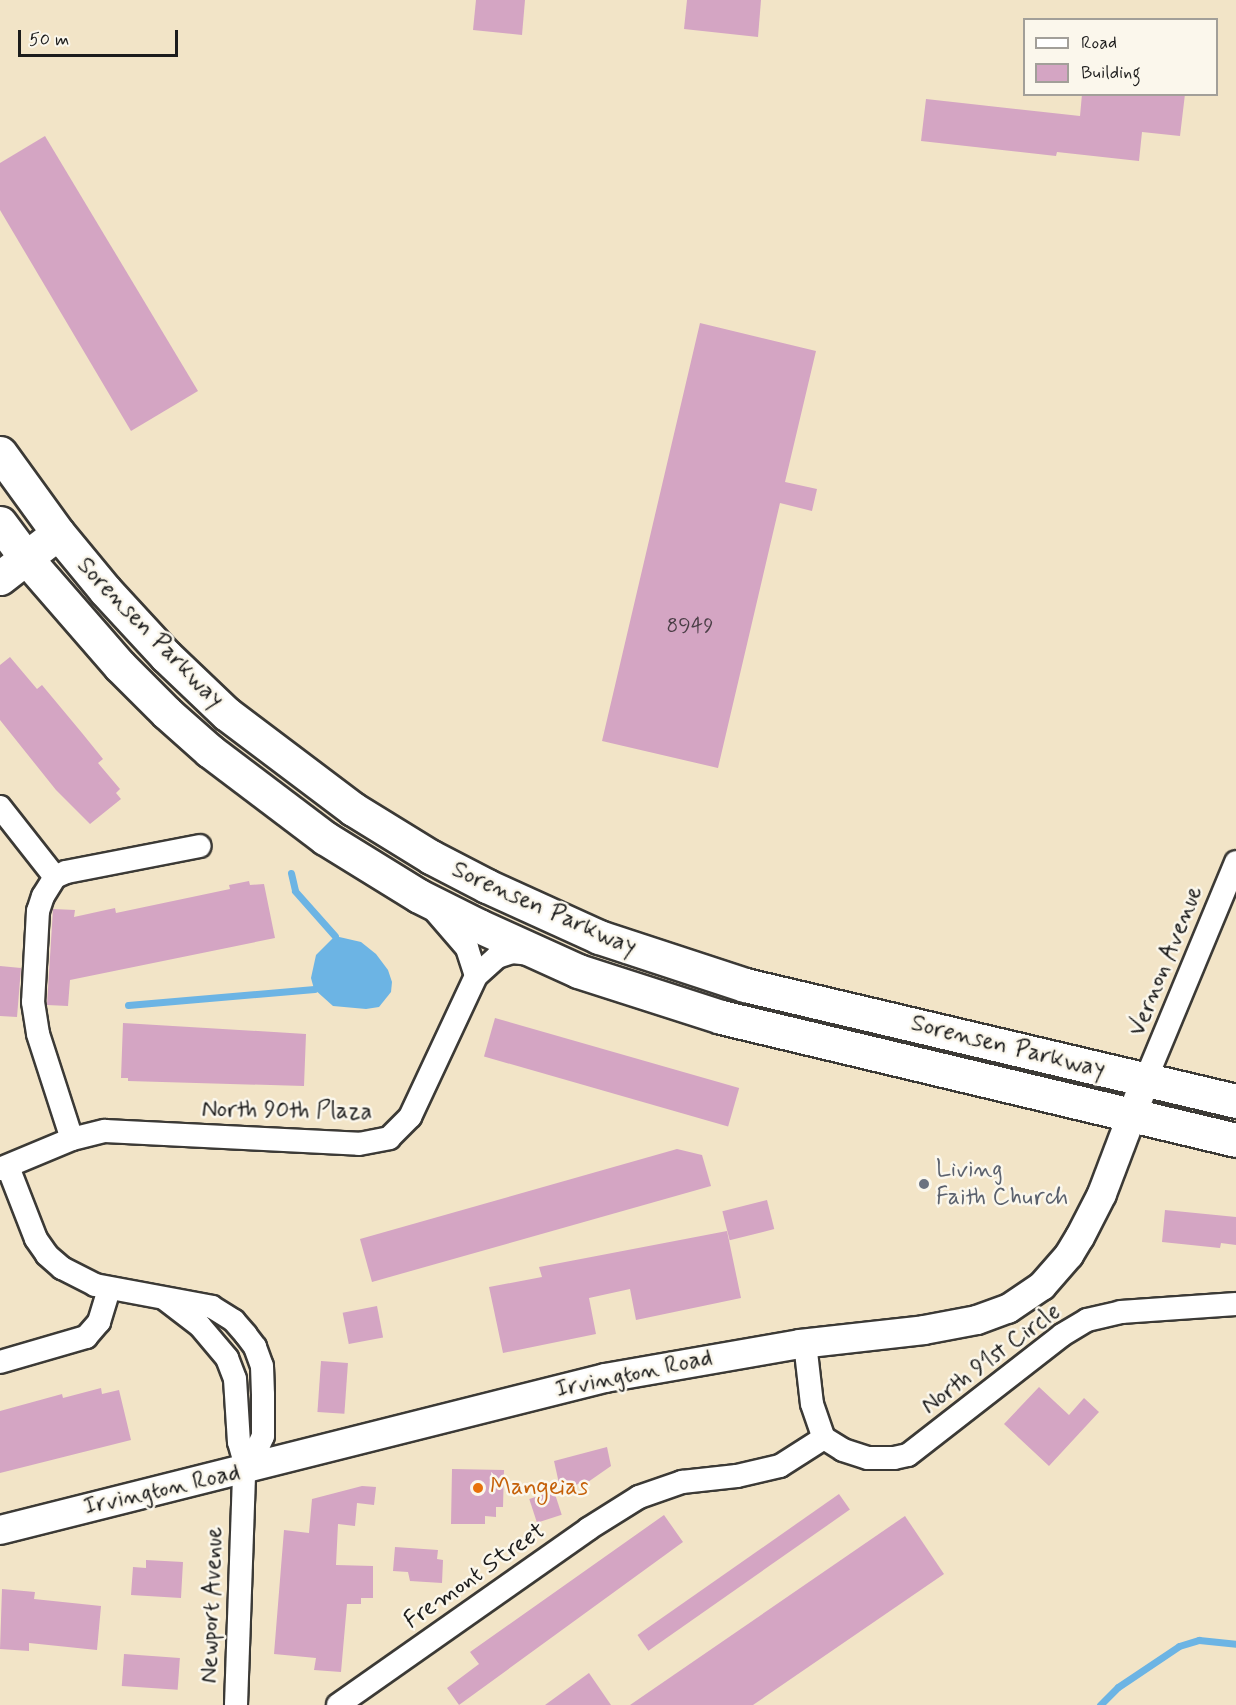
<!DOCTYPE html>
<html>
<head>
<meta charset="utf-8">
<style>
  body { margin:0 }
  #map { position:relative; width:1236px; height:1705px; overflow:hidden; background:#f2e4c7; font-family:Mynerve,sans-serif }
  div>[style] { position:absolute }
  .water>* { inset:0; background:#6cb4e4 }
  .stream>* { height:7px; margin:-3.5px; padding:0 3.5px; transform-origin:3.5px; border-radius:3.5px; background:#6cb4e4 }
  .building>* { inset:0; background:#d4a5c3; transform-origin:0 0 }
  .roads { filter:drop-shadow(2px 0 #3c3a36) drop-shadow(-2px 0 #3c3a36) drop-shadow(0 2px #3c3a36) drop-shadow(0 -2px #3c3a36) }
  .minor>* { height:22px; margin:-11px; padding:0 11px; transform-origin:11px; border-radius:11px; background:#fff }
  .tertiary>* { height:28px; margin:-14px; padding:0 14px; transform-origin:14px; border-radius:14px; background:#fff }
  .secondary>* { height:33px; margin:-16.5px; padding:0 16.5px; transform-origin:16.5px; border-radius:16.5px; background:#fff }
  .primary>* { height:33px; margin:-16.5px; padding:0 16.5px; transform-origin:16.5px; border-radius:16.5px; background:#fff }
  .dots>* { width:16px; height:16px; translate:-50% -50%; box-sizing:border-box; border:3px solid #fbf7ec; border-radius:50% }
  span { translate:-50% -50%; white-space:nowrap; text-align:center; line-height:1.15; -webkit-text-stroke:5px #fbf7ec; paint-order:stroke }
  .number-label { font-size:21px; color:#4a3e46 }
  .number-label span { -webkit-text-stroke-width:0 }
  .street-label { font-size:24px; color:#1c1c1c }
  .worship-label { font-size:24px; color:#5b616d }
  .left { translate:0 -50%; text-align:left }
  .food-label { font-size:24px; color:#c56008 }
  .legend { position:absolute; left:1023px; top:18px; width:195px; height:78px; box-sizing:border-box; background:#fbf7ec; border:2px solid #a29f99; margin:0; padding:8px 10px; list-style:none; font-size:18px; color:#1c1c1c }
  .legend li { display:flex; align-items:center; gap:12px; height:30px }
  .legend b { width:30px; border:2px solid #a29f99 }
  .scale { position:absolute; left:18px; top:30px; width:160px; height:27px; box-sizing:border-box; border:3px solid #1c1c1c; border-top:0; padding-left:8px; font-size:18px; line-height:21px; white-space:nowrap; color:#1c1c1c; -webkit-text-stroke:4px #fbf7ec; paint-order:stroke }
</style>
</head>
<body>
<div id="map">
  <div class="water">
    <i style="clip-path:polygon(335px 936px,361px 942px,376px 954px,388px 970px,392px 982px,391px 992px,379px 1007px,366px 1009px,333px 1006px,314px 989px,311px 978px,316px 955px)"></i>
  </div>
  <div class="stream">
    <i style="left:291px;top:873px;width:18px;rotate:77deg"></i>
    <i style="left:295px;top:891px;width:60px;rotate:48.4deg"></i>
    <i style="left:128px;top:1005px;width:187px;rotate:-4.9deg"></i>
    <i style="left:1100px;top:1705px;width:25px;rotate:-45deg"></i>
    <i style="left:1118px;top:1687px;width:73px;rotate:-33.9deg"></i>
    <i style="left:1179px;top:1646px;width:21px;rotate:-17deg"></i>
    <i style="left:1199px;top:1640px;width:37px;rotate:6deg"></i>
  </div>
  <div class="building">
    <i style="clip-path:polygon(476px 0,525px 0,522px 35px,473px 30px)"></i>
    <i style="clip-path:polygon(687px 0,761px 0,758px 37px,684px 29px)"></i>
    <i style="clip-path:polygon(1082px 94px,1185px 94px,1180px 136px,1142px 132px,1139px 161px,1057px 152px,1056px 156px,921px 141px,926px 99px,1080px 116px)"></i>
    <i style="clip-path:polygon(45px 136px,198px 391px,131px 431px,0 210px,0 163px)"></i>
    <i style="clip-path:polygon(700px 323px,816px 351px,785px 482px,817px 489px,812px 511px,780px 503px,718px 768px,602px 741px)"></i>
    <i style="clip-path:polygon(10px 657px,37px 689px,42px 685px,82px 733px,103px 759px,98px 763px,120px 789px,116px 793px,121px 799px,90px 824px,56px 790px,0 720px,0 665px)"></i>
    <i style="clip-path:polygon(249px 881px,250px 885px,264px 884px,275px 938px,70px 980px,68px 1006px,47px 1005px,53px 909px,75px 910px,74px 917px,115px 908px,116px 913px,230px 889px,229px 885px)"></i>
    <i style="clip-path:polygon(0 966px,21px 968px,17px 1017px,0 1016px)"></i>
    <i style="left:495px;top:1018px;width:254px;height:40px;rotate:16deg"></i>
    <i style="clip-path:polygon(123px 1023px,306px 1034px,304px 1086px,128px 1081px,128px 1078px,121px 1078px)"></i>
    <i style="clip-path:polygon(677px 1149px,702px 1155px,711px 1186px,372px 1282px,360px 1239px)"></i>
    <i style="left:767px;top:1200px;width:30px;height:46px;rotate:76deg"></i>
    <i style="clip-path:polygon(1165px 1210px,1236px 1217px,1236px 1245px,1221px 1243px,1220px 1248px,1162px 1242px)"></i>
    <i style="clip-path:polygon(727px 1231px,741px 1298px,636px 1320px,630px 1289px,589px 1298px,596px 1334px,503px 1353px,489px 1287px,542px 1277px,539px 1267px)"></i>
    <i style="left:377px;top:1306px;width:32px;height:35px;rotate:79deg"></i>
    <i style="left:321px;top:1361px;width:27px;height:51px;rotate:4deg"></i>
    <i style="clip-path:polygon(1039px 1387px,1069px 1415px,1084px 1398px,1099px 1412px,1049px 1466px,1004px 1424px)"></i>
    <i style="clip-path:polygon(101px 1388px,102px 1394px,119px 1390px,131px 1440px,0 1473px,0 1411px,62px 1394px,63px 1398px)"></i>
    <i style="clip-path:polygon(607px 1447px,611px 1466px,588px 1482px,560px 1488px,554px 1461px)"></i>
    <i style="clip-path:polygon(452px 1469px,504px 1470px,503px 1507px,496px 1507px,496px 1517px,485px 1516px,485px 1524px,451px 1524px)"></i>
    <i style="clip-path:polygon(362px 1486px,376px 1487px,374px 1505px,357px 1503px,355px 1526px,338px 1524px,336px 1565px,373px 1566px,373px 1598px,361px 1598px,361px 1604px,347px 1604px,341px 1672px,314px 1670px,316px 1658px,274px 1654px,284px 1530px,309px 1533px,312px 1499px)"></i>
    <i style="left:554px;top:1491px;width:25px;height:26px;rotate:72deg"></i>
    <i style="left:839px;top:1494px;width:19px;height:246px;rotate:55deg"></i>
    <i style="clip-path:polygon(664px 1515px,683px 1542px,459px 1705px,447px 1688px,479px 1664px,470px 1652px)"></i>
    <i style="clip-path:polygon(905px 1516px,944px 1574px,753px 1705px,630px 1705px)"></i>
    <i style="clip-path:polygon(395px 1547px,438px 1550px,437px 1559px,443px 1560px,442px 1583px,410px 1581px,408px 1572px,393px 1571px)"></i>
    <i style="clip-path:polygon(146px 1560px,183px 1562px,181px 1598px,131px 1595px,133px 1567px,146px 1568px)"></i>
    <i style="clip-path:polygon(2px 1589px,35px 1592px,34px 1599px,101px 1606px,97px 1650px,29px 1643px,29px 1651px,0 1649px)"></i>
    <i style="left:124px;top:1654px;width:56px;height:32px;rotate:4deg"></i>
    <i style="clip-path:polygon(589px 1673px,611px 1705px,545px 1705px)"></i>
  </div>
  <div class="roads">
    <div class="minor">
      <i style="left:0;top:807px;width:89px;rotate:51.8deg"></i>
      <i style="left:55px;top:877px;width:22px;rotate:122deg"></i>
      <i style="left:43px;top:896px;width:16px;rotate:108deg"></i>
      <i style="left:38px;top:911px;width:91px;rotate:93.1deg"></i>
      <i style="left:33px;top:1002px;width:32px;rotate:81deg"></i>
      <i style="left:38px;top:1034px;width:110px;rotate:72.1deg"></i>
      <i style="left:55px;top:877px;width:12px;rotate:-24deg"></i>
      <i style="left:66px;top:872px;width:136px;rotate:-11deg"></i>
      <i style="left:436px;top:912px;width:48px;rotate:49.3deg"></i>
      <i style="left:467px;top:948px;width:29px;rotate:72deg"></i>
      <i style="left:1145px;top:1081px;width:237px;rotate:-67.4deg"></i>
      <i style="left:8px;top:1167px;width:77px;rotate:68.7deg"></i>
      <i style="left:36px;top:1239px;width:19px;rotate:55deg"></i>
      <i style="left:47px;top:1255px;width:20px;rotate:41deg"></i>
      <i style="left:62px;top:1268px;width:37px;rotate:27deg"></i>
      <i style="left:95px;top:1285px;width:119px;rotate:10.6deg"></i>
      <i style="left:212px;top:1307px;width:26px;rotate:32deg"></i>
      <i style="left:234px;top:1321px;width:18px;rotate:49deg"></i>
      <i style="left:246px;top:1335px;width:15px;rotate:53deg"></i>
      <i style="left:255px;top:1347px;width:20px;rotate:70deg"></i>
      <i style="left:262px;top:1366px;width:29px;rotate:88deg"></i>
      <i style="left:263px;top:1395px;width:41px;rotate:90deg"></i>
      <i style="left:263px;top:1436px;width:38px;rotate:115deg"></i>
      <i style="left:0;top:1169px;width:78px;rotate:-22.6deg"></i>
      <i style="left:72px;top:1139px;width:34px;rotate:-14deg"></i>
      <i style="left:105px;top:1131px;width:254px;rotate:2.9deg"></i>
      <i style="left:359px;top:1144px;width:31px;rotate:-11deg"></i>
      <i style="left:389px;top:1138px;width:30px;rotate:-45deg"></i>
      <i style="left:410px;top:1117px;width:156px;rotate:-64.9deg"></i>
      <i style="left:476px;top:976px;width:28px;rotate:-42deg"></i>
      <i style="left:497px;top:957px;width:16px;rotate:-18deg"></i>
      <i style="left:512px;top:952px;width:19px;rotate:6deg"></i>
      <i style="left:165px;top:1299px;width:44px;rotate:37.6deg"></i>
      <i style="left:200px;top:1326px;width:42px;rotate:49.8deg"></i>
      <i style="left:227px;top:1358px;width:22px;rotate:69deg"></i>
      <i style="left:235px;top:1379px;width:63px;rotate:86.4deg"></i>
      <i style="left:239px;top:1442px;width:29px;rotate:74deg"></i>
      <i style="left:805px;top:1343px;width:61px;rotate:83.5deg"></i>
      <i style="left:812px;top:1404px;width:36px;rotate:71deg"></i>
      <i style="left:0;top:1362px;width:90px;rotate:-16.2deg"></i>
      <i style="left:86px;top:1337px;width:20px;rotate:-49deg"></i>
      <i style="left:99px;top:1322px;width:34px;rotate:-73deg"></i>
      <i style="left:824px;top:1438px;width:22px;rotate:32deg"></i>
      <i style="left:843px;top:1450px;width:26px;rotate:18deg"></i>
      <i style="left:868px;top:1458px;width:26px"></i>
      <i style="left:894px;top:1458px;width:14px;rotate:-12deg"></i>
      <i style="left:908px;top:1455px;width:195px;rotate:-37.9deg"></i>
      <i style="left:1062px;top:1335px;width:29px;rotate:-31deg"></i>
      <i style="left:1087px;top:1320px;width:35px;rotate:-13deg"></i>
      <i style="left:1121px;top:1312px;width:115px;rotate:-4deg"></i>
      <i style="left:236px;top:1705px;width:234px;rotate:-88deg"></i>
      <i style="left:338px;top:1705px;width:306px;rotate:-35.1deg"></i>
      <i style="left:588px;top:1529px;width:60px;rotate:-32.1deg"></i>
      <i style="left:639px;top:1497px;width:46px;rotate:-19.2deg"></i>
      <i style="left:682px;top:1482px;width:55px;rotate:-6.2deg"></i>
      <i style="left:737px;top:1476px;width:44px;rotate:-13.1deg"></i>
      <i style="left:780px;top:1466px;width:52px;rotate:-32.5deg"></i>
    </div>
    <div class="tertiary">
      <i style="left:0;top:1530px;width:624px;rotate:-14.1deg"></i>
      <i style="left:605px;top:1378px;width:198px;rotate:-9.9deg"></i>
      <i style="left:800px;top:1344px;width:125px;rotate:-6.4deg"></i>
      <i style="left:924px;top:1330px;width:54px;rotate:-10.7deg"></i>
      <i style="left:977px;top:1320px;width:33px;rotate:-20deg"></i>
      <i style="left:1008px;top:1309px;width:41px;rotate:-34.1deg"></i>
      <i style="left:1042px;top:1286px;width:41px;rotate:-48.9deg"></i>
      <i style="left:1069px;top:1255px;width:21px;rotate:-59deg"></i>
      <i style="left:1080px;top:1237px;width:48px;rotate:-62.9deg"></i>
      <i style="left:1102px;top:1194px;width:121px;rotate:-69.2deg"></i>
    </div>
    <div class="secondary">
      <i style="left:0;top:578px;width:73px;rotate:-37.8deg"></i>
    </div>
    <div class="primary">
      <i style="left:0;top:453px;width:99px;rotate:54.1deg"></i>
      <i style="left:58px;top:533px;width:74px;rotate:50.5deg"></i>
      <i style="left:105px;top:590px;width:90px;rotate:47.3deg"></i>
      <i style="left:166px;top:656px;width:84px;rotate:43.6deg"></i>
      <i style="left:227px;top:714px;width:158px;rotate:37deg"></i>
      <i style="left:353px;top:809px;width:92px;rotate:31.6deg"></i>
      <i style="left:431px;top:857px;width:63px;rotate:27.4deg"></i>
      <i style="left:487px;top:886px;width:123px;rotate:24.5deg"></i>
      <i style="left:599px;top:937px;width:154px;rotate:18.2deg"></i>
      <i style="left:745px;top:985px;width:505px;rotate:13.29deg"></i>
      <i style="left:0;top:523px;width:44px;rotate:53.4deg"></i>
      <i style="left:26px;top:558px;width:143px;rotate:49deg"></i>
      <i style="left:120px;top:666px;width:66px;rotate:45deg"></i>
      <i style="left:167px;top:713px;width:57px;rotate:41.5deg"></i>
      <i style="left:210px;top:751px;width:144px;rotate:37.1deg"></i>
      <i style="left:325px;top:838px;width:110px;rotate:31.7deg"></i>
      <i style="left:419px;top:896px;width:67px;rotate:26.6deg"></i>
      <i style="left:479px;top:926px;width:109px;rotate:24.4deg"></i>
      <i style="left:578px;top:971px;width:150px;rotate:17.8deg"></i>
      <i style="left:721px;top:1017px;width:529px;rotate:13.43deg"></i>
    </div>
  </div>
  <div class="dots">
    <i style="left:924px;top:1184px;background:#6b7280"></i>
    <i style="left:478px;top:1488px;background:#e8710a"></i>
  </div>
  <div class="number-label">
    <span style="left:690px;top:626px">8949</span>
  </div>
  <div class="street-label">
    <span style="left:150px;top:633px;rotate:46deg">Sorensen Parkway</span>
    <span style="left:544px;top:909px;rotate:24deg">Sorensen Parkway</span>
    <span style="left:1166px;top:961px;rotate:-68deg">Vernon Avenue</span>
    <span style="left:1008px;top:1047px;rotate:14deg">Sorensen Parkway</span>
    <span style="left:287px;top:1111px;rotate:1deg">North 90th Plaza</span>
    <span style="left:991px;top:1359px;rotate:-37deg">North 91st Circle</span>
    <span style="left:634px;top:1374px;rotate:-12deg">Irvington Road</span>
    <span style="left:162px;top:1490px;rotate:-13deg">Irvington Road</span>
    <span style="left:475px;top:1576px;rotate:-35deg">Fremont Street</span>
    <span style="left:212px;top:1605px;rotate:-88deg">Newport Avenue</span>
  </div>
  <div class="worship-label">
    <span class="left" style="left:936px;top:1184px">Living<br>Faith Church</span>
  </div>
  <div class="food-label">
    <span class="left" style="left:490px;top:1488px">Mangeias</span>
  </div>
  <ul class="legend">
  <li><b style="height:8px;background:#fff"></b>Road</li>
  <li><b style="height:16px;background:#d4a5c3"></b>Building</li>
  </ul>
  <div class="scale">50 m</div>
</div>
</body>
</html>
